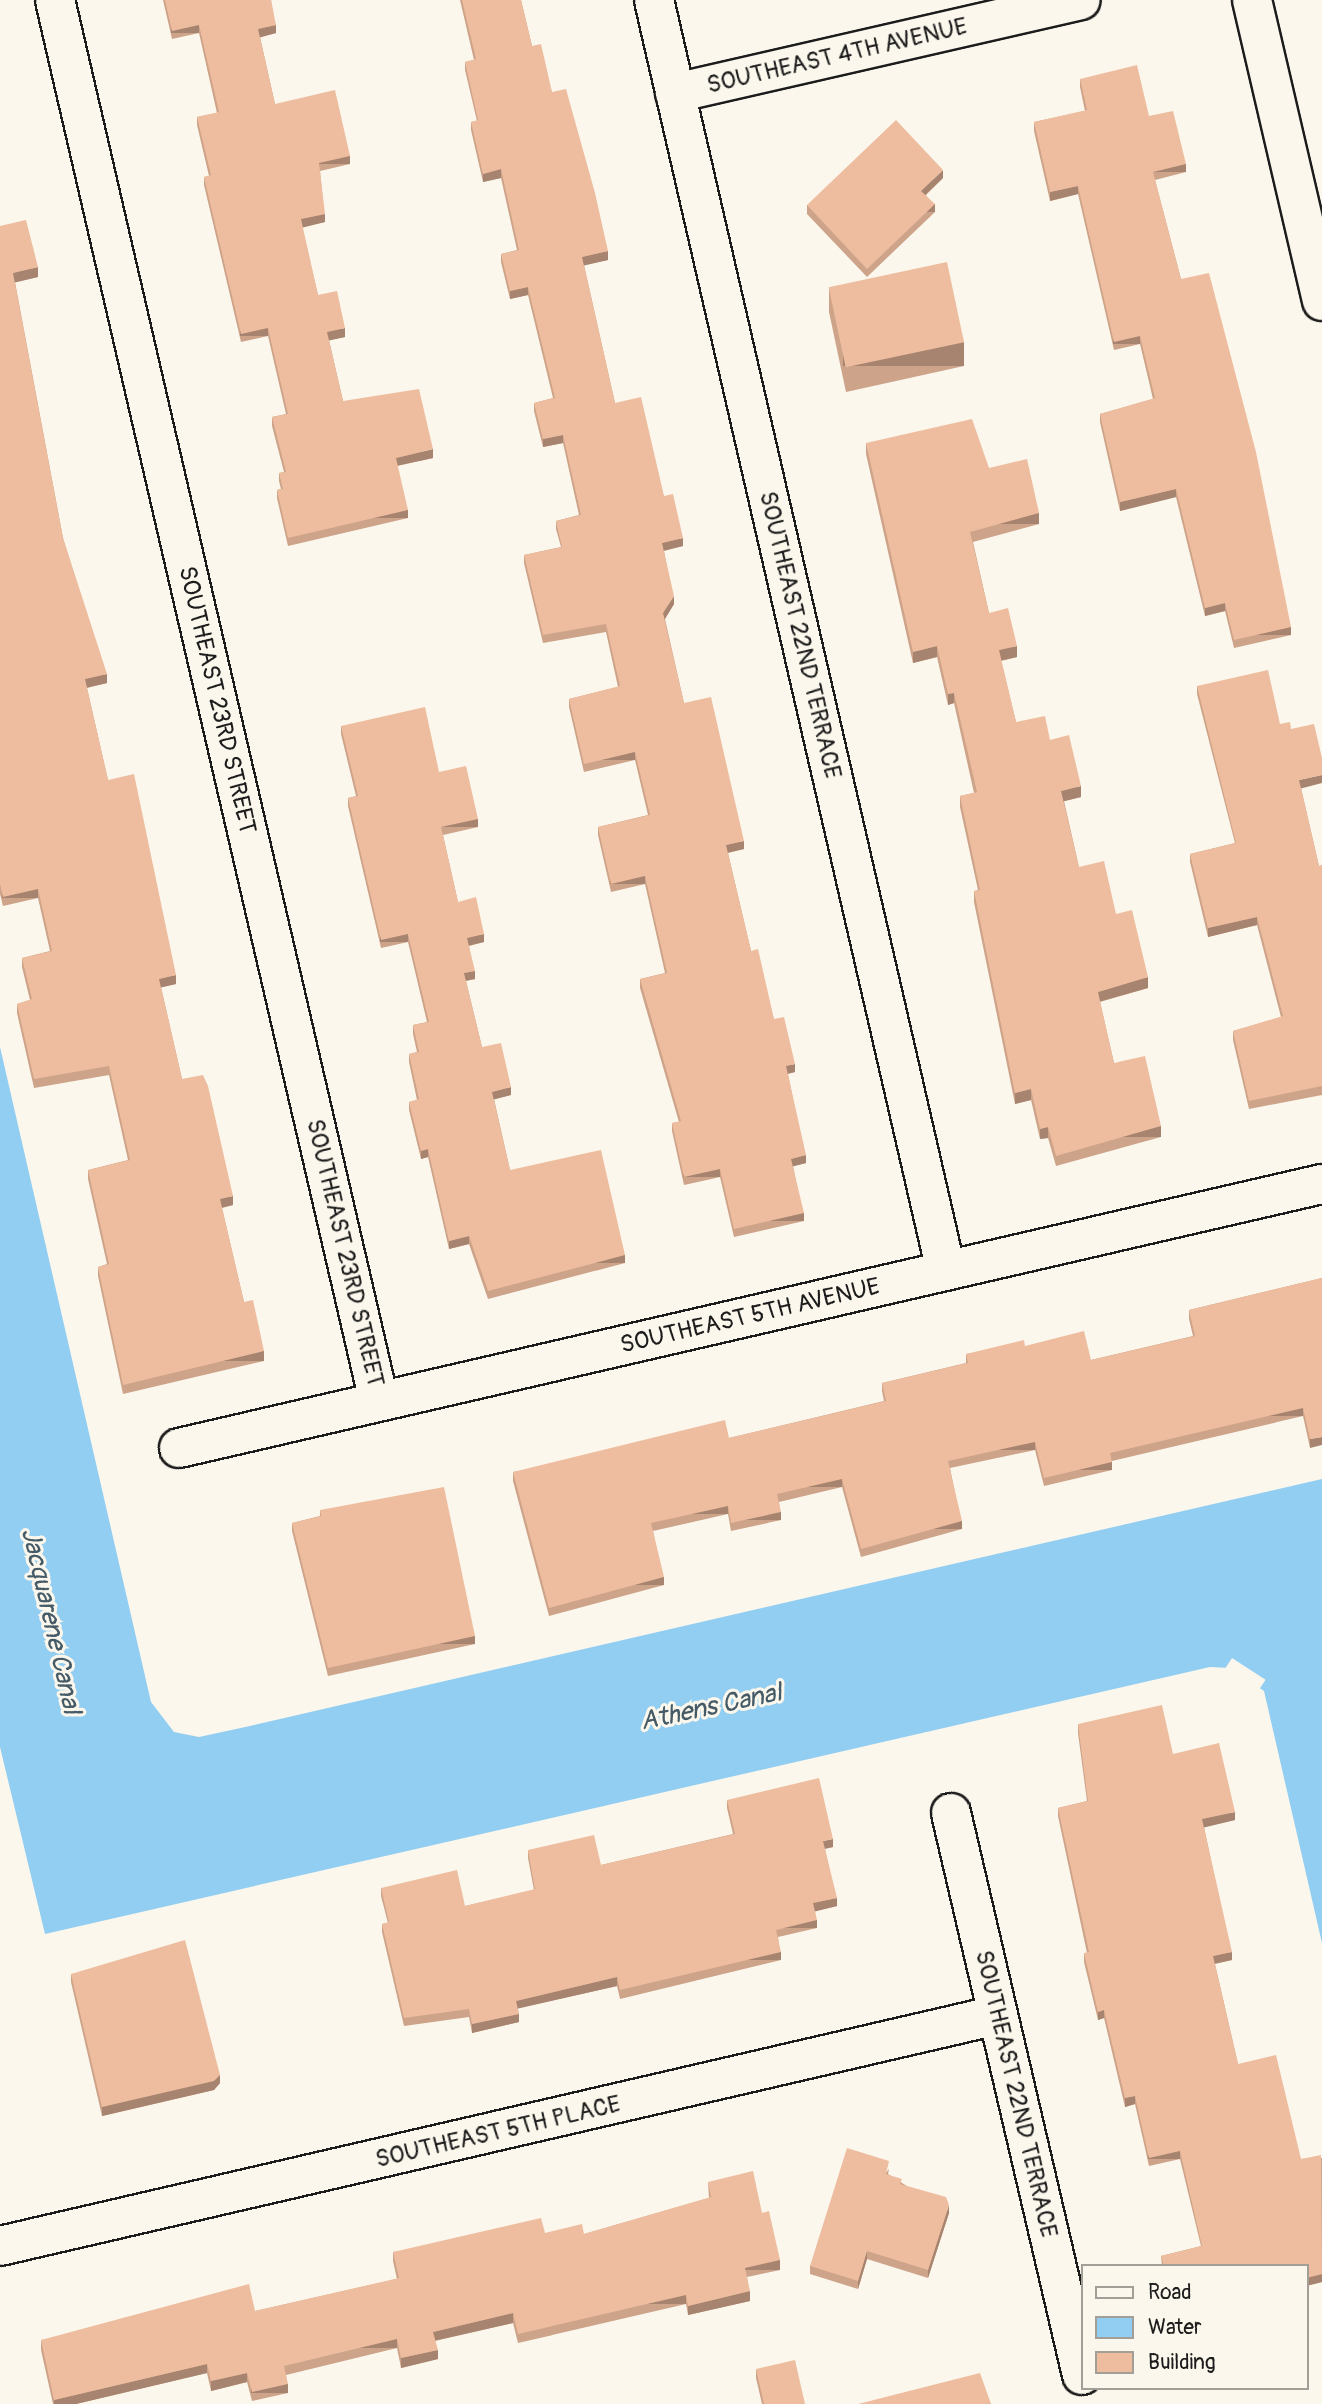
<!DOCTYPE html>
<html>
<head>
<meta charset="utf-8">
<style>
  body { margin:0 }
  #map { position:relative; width:1322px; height:2404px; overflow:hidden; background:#fbf7ec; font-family:Pangolin,sans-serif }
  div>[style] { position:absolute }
  .water>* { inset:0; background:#92cdf2 }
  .pier>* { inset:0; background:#fbf7ec; transform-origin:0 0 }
  .roads { filter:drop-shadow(2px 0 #1c1c1c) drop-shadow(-2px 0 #1c1c1c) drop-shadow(0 2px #1c1c1c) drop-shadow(0 -2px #1c1c1c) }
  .street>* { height:38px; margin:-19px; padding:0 19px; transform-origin:19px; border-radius:19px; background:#fbf7ec }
  .wall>* { inset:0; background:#cda389 }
  .shaded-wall>* { inset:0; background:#a7846f; transform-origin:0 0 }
  .building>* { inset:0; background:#eebd9f; transform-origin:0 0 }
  span { translate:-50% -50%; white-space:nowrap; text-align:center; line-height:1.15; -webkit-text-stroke:6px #fbf7ec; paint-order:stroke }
  .street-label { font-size:24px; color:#1c1c1c }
  .water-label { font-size:26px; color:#455a67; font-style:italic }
  .legend { position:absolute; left:1081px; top:2264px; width:228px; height:126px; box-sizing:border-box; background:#fbf7ec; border:2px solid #a29f99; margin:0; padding:9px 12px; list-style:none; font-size:21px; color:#1c1c1c }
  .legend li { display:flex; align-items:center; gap:14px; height:35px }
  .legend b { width:35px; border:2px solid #a29f99 }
</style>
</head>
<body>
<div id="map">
  <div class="water">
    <i style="clip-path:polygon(0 1047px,151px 1702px,174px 1732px,199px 1737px,250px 1726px,1322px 1479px,1322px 1943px,1264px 1691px,1230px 1668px,1210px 1667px,45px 1934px,0 1747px)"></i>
  </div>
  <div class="pier">
    <i style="left:1232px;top:1658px;width:40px;height:15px;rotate:33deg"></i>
  </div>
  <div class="roads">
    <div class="street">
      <i style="left:55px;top:0;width:1438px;rotate:76.98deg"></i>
      <i style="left:654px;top:0;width:1304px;rotate:77.06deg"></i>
      <i style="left:1252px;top:0;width:309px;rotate:76.9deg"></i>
      <i style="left:675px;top:93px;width:416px;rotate:-12.9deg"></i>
      <i style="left:179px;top:1448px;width:1173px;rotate:-13.01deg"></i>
      <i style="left:951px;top:1813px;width:577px;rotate:76.88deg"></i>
      <i style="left:0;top:2246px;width:1023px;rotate:-13.04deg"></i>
    </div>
  </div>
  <div class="wall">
    <i style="clip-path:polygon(163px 0,271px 0,276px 33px,260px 37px,275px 104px,350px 164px,320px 171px,325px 222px,302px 227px,318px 295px,345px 337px,329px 340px,343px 401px,433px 458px,397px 466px,408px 518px,288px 546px,277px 498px,277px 490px,281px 489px,279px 481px,279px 473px,284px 472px,272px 426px,272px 417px,286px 414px,268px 336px,241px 342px,204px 185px,204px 177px,209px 176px,197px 125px,197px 117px,217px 113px,199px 33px,172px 39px)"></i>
    <i style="clip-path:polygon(460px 0,521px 0,532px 46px,552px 92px,608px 260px,584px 265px,615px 403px,664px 496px,683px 546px,664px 551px,674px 604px,665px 619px,684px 703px,744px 849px,728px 853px,751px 951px,774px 1019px,795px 1072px,788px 1074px,806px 1163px,793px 1166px,804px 1221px,734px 1237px,720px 1177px,684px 1185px,672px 1131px,672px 1123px,679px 1122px,640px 988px,640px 979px,665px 973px,645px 884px,611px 892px,598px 835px,598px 827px,648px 815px,635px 760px,584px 772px,569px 707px,569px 699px,618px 687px,606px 632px,543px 643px,524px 563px,524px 555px,561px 547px,556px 529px,556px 521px,579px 515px,563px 443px,543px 447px,534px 411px,534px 403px,553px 398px,528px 295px,510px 299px,501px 262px,501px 254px,517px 250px,501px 178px,483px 182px,471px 130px,471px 122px,477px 121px,465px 70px,465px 62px,474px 60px)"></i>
    <i style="clip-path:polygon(1080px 79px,1149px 116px,1186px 172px,1155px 180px,1181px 279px,1291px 635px,1234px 648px,1225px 611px,1205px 616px,1176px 497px,1120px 511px,1100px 422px,1100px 414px,1153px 399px,1140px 344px,1114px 350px,1078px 194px,1050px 201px,1034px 131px,1034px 122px,1085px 111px,1080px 87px)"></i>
    <i style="clip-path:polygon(943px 178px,926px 195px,935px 212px,867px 277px,807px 214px,807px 205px)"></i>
    <i style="clip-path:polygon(0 226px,38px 277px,15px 282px,63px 538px,107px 683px,87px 688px,108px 780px,176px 984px,161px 987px,182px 1079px,233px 1205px,222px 1208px,244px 1302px,264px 1361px,123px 1394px,98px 1276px,98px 1267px,107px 1264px,88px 1179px,88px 1170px,128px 1160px,109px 1075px,34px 1088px,17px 1013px,17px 1004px,30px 1000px,22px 967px,22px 958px,50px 951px,38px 898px,3px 906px,0 894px)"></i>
    <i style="clip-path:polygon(829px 288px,964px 366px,846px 392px,829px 312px)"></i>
    <i style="clip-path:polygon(866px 443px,989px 468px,1039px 524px,973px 542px,989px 613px,1017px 657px,1001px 661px,1016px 722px,1050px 740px,1081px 797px,1064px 801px,1079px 867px,1116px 914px,1148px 988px,1100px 1002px,1114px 1063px,1161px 1137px,1056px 1166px,1048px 1138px,1040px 1139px,1031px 1100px,1015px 1104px,974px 902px,974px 891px,978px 890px,960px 807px,960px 796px,974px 793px,954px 703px,948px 705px,937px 657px,913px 663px,866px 454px)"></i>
    <i style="clip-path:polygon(1197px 686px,1280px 724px,1301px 788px,1319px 866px,1322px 865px,1322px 1095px,1249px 1109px,1233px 1040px,1233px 1031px,1281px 1017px,1257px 925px,1208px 937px,1190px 862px,1190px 854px,1235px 843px,1197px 694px)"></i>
    <i style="clip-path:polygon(341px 726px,439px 772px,478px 827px,443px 835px,458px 902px,484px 942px,469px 946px,475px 979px,466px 981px,482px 1047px,511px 1095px,494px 1099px,510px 1170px,625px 1263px,488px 1299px,469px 1244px,449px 1249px,428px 1157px,421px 1159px,409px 1110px,409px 1102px,417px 1100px,409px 1062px,409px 1054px,417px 1052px,413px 1034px,413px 1025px,427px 1022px,408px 942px,381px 948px,348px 806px,348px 798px,356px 796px,341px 734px)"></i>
    <i style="clip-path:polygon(1322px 1278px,1310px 1448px,1303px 1416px,1112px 1461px,1112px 1470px,1044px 1486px,1035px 1450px,950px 1468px,962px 1529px,861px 1557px,842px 1487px,779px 1502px,781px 1520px,731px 1531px,728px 1514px,653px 1531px,664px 1585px,549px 1616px,513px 1481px,513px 1472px,729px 1438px,884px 1401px,882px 1391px,882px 1383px,966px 1363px,966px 1354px,1025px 1346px,1091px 1360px,1193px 1336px,1189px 1319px,1189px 1310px)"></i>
    <i style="clip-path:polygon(320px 1510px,475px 1644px,328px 1676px,292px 1531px,292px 1523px,320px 1516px)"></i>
    <i style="clip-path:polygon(1078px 1724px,1173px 1754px,1235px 1820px,1204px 1827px,1232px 1960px,1215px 1964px,1238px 2064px,1301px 2159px,1322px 2158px,1322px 2282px,1306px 2286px,1306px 2266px,1162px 2266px,1161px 2256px,1201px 2246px,1180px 2159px,1149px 2166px,1135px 2104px,1125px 2107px,1104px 2018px,1098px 2020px,1084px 1962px,1084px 1953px,1087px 1953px,1058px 1816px,1058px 1808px,1087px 1801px,1078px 1733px)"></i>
    <i style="clip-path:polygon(727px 1800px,833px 1847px,825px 1849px,837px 1906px,815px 1911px,817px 1928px,778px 1937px,781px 1960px,620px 1999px,617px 1986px,518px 2008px,519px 2022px,472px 2033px,469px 2017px,404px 2026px,382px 1932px,382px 1924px,388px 1923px,381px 1896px,381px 1888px,465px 1906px,534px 1890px,528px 1858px,528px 1850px,601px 1865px,733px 1834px,727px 1808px)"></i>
    <i style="clip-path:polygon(71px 1974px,220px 2083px,214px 2090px,102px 2116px,71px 1982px)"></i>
    <i style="clip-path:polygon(889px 2169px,888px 2174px,949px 2213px,928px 2278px,867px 2259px,858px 2289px,810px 2274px,810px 2266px)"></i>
    <i style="clip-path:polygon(708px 2182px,762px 2213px,780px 2270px,747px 2277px,750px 2301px,688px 2315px,686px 2304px,518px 2343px,513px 2323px,435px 2341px,438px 2359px,401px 2368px,397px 2348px,286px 2375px,288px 2393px,252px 2401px,247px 2382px,211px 2391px,207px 2373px,76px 2404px,53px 2404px,41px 2350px,41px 2340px,255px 2311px,397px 2279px,393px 2261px,393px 2252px,545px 2233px,584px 2234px,709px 2198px)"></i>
    <i style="clip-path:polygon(756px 2369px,805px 2404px,762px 2404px,756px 2378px)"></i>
  </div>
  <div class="shaded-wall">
    <i style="left:199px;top:25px;width:8px;height:28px;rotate:90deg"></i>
    <i style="clip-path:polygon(276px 25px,276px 33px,258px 38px,258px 29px)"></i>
    <i style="left:350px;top:156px;width:8px;height:32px;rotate:90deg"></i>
    <i style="left:1186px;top:164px;width:8px;height:34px;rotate:90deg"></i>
    <i style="clip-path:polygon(501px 169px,501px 178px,483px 182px,483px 174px)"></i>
    <i style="clip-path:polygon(943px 170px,943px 178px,921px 199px,921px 191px)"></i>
    <i style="clip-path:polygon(1078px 186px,1078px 194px,1050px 201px,1050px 192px)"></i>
    <i style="left:935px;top:204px;width:8px;height:94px;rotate:90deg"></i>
    <i style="clip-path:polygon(325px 214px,325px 222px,301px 228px,301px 219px)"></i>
    <i style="clip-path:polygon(608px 251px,608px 260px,582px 266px,582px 257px)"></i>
    <i style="clip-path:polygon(38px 267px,38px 277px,13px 283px,13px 273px)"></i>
    <i style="clip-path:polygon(528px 287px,528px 295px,510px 299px,510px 291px)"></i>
    <i style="left:268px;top:328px;width:8px;height:28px;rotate:90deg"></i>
    <i style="clip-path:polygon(345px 328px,345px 337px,327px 341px,327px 332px)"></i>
    <i style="left:1140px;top:336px;width:8px;height:27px;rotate:90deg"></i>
    <i style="left:964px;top:342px;width:24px;height:121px;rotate:90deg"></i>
    <i style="clip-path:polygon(563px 435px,563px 443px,543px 447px,543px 439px)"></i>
    <i style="clip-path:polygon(433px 449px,433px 458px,396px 466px,396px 458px)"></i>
    <i style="clip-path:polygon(1176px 489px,1176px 497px,1120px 511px,1120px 502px)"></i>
    <i style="left:408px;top:510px;width:8px;height:123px;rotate:90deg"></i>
    <i style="left:1039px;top:513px;width:11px;height:72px;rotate:90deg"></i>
    <i style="clip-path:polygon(683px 538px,683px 546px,662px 551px,662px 543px)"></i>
    <i style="clip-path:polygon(674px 596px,674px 604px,663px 622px,663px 613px)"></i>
    <i style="clip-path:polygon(1225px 603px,1225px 611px,1205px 616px,1205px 608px)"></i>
    <i style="left:1291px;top:627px;width:8px;height:58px;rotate:90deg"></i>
    <i style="clip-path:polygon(937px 646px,937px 657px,913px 663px,913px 652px)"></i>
    <i style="clip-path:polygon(1017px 646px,1017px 657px,999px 661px,999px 650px)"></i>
    <i style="clip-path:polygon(107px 674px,107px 683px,85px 688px,85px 679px)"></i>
    <i style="clip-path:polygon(954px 693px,954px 703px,948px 705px,948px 694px)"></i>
    <i style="left:635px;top:752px;width:8px;height:52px;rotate:90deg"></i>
    <i style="clip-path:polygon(1322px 775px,1322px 783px,1299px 789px,1299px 780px)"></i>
    <i style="clip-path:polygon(1081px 786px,1081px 797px,1061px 802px,1061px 791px)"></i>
    <i style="left:478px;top:819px;width:8px;height:38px;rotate:90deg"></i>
    <i style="clip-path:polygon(744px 841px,744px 849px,726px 853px,726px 845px)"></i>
    <i style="left:645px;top:876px;width:8px;height:35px;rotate:90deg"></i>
    <i style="left:38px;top:889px;width:9px;height:36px;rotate:90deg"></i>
    <i style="clip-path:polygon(1257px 917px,1257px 925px,1208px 937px,1208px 928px)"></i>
    <i style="left:408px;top:934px;width:8px;height:28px;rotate:90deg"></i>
    <i style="clip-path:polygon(484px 934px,484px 942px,467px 946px,467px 938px)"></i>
    <i style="clip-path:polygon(475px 971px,475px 979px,464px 981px,464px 973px)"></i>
    <i style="clip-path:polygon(176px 975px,176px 984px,159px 988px,159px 979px)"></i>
    <i style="clip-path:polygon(1148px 977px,1148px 988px,1098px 1002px,1098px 992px)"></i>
    <i style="clip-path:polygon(795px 1064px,795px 1072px,786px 1074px,786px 1066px)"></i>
    <i style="clip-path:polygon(511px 1087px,511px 1095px,492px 1100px,492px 1092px)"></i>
    <i style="clip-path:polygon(1031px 1089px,1031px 1100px,1015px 1104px,1015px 1093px)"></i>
    <i style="left:1161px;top:1126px;width:11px;height:109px;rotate:90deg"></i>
    <i style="clip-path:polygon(1048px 1127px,1048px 1138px,1040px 1139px,1040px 1129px)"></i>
    <i style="clip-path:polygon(428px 1149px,428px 1157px,421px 1159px,421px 1151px)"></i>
    <i style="clip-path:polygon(806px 1155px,806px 1163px,791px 1167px,791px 1159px)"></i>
    <i style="left:720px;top:1169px;width:8px;height:37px;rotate:90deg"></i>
    <i style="clip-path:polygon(233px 1196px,233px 1205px,220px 1208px,220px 1199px)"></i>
    <i style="left:804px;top:1213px;width:8px;height:72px;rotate:90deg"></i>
    <i style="clip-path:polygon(469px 1236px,469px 1244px,449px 1249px,449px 1241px)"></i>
    <i style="left:625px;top:1255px;width:8px;height:142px;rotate:90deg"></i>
    <i style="left:264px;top:1351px;width:10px;height:145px;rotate:90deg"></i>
    <i style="left:1303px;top:1408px;width:8px;height:198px;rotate:90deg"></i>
    <i style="clip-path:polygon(1322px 1437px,1322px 1445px,1310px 1448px,1310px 1439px)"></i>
    <i style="left:1035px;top:1442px;width:8px;height:89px;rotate:90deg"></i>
    <i style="left:1112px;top:1462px;width:8px;height:70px;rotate:90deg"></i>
    <i style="left:842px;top:1479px;width:8px;height:67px;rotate:90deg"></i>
    <i style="left:728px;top:1506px;width:8px;height:79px;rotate:90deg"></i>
    <i style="left:781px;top:1512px;width:8px;height:51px;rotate:90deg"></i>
    <i style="left:962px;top:1521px;width:8px;height:105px;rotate:90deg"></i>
    <i style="left:664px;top:1577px;width:8px;height:119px;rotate:90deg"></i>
    <i style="left:475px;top:1636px;width:8px;height:150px;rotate:90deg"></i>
    <i style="clip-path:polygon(1235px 1812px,1235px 1820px,1202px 1828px,1202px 1819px)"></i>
    <i style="clip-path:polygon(833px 1839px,833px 1847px,823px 1849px,823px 1841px)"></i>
    <i style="clip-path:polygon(837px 1898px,837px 1906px,813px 1912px,813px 1903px)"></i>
    <i style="left:817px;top:1920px;width:8px;height:42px;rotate:90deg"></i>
    <i style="left:781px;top:1952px;width:8px;height:165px;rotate:90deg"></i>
    <i style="clip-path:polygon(1232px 1952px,1232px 1960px,1213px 1964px,1213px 1956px)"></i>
    <i style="clip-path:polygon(617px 1977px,617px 1986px,516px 2009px,516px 2001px)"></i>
    <i style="clip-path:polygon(1104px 2010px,1104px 2018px,1098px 2020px,1098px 2012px)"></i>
    <i style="clip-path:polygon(519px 2014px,519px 2022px,472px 2033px,472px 2024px)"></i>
    <i style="clip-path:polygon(220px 2075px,220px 2083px,214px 2090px,102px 2116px,102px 2107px)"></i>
    <i style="clip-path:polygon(1135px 2096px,1135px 2104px,1125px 2107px,1125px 2098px)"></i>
    <i style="left:1180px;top:2151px;width:8px;height:32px;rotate:90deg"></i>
    <i style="clip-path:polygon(949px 2205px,949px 2213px,928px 2278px,928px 2270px)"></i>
    <i style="clip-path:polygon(867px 2251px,867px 2259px,858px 2289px,858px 2281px)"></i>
    <i style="left:780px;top:2260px;width:10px;height:36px;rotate:90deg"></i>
    <i style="clip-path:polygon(1322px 2274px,1322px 2282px,1306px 2286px,1306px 2278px)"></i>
    <i style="clip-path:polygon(750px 2291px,750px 2301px,688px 2315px,688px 2306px)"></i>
    <i style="left:686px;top:2295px;width:9px;height:172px;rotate:90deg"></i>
    <i style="clip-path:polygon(513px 2313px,513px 2323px,433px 2341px,433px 2332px)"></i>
    <i style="left:397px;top:2339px;width:9px;height:116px;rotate:90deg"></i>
    <i style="clip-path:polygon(438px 2350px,438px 2359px,401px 2368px,401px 2358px)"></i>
    <i style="clip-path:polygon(207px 2364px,207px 2373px,76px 2404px,54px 2404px,54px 2400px)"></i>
    <i style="clip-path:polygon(247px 2373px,247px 2382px,211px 2391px,211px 2381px)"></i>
    <i style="left:288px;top:2384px;width:9px;height:37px;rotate:90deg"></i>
  </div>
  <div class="building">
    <i style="clip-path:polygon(165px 0,271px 0,276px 25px,258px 29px,275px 104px,335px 90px,350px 156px,319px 163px,325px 214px,301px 219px,318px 295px,337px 291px,345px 328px,327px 332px,343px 401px,419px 389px,433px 449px,396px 458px,408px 510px,288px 538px,277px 490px,283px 489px,279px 473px,286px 472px,272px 417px,288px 414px,268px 328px,241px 334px,204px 177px,211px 175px,197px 117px,219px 112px,199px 25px,172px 31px)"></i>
    <i style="clip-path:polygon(462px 0,521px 0,532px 46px,541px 44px,552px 92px,566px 89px,595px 193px,608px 251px,582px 257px,615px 403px,641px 397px,664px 496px,673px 494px,683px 538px,662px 543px,674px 596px,663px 613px,684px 703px,711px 697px,744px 841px,726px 845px,751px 951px,758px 949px,774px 1019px,784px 1017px,795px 1064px,786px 1066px,806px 1155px,791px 1159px,804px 1213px,734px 1229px,720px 1169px,684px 1177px,672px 1123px,681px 1121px,640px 979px,667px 973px,645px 876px,611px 884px,598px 827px,650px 815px,635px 752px,584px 764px,569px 699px,620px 686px,606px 624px,543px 635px,524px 555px,562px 547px,556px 521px,581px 515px,563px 435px,543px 439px,534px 403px,555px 398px,528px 287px,510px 291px,501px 254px,519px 250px,501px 169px,483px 174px,471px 122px,478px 120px,465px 62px,476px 59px)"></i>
    <i style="clip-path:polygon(1137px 65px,1149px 116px,1173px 111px,1186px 164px,1153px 172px,1181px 279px,1209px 273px,1256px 452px,1291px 627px,1234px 640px,1225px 603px,1205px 608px,1176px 489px,1120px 502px,1100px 414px,1155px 398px,1140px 336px,1114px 342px,1078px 186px,1050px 192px,1034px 122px,1087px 110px,1080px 79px)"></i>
    <i style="clip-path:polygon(896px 120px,943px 170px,921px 191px,935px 204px,867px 269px,807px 205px)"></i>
    <i style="clip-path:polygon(26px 220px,38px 267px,13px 273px,63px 538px,107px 674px,85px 679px,108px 780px,134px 774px,176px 975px,159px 979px,182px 1079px,203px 1075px,208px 1086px,233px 1196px,220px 1199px,244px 1302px,253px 1300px,264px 1351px,123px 1385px,98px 1267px,109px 1264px,88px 1170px,130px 1160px,109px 1066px,34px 1079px,17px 1004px,32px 999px,22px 958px,52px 951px,38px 889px,3px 897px,0 884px,0 226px)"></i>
    <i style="left:947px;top:262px;width:82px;height:121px;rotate:78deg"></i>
    <i style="clip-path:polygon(972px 419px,989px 468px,1027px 459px,1039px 513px,970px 532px,989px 613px,1008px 608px,1017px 646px,999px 650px,1016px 722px,1045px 716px,1050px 740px,1069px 735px,1081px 786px,1061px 791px,1079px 867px,1104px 861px,1116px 914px,1132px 910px,1148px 977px,1098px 992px,1114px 1063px,1145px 1056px,1161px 1126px,1056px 1156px,1048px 1127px,1040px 1129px,1031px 1089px,1015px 1093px,974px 891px,980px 890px,960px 796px,977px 792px,954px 693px,948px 694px,937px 646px,913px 652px,866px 443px)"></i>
    <i style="clip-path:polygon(1268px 670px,1280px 724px,1290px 722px,1291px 729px,1314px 724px,1322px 758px,1322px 775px,1299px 780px,1319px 866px,1322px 865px,1322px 1086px,1249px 1101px,1233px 1031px,1283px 1016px,1257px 917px,1208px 928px,1190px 854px,1236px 843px,1197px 686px)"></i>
    <i style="clip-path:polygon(425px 707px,439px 772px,466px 766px,478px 819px,441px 827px,458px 902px,476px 897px,484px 934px,467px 938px,475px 971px,464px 973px,482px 1047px,501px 1043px,511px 1087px,492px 1092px,510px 1170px,601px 1150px,625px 1255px,488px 1291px,469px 1236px,449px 1241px,428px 1149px,421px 1151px,409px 1102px,419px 1099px,409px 1054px,419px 1052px,413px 1025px,429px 1022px,408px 934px,381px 940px,348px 798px,358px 796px,341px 726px)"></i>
    <i style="clip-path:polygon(1322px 1278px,1322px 1437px,1310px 1439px,1303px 1408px,1110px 1453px,1112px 1462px,1044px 1478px,1035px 1442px,948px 1461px,962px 1521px,861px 1549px,842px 1479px,777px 1494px,781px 1512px,731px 1523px,728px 1506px,651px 1523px,664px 1577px,549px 1608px,513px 1472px,725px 1420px,729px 1438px,886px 1401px,882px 1383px,968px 1363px,966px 1354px,1024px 1340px,1025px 1346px,1084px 1331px,1091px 1360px,1195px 1336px,1189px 1310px)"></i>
    <i style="clip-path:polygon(444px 1487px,475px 1636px,328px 1668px,292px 1523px,321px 1516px,320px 1510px)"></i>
    <i style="clip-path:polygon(1162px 1705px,1173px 1754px,1219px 1743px,1235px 1812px,1202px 1819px,1232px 1952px,1213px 1956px,1238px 2064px,1276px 2055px,1301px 2159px,1321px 2155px,1322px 2274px,1306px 2278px,1306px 2266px,1164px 2266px,1161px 2256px,1202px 2246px,1180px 2151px,1149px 2158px,1135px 2096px,1125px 2098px,1104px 2010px,1098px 2012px,1084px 1953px,1089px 1952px,1058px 1808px,1088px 1801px,1078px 1724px)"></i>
    <i style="clip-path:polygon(819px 1778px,833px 1839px,823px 1841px,837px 1898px,813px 1903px,817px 1920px,776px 1930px,781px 1952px,620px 1990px,617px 1977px,516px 2001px,519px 2014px,472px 2024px,469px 2009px,404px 2018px,382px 1924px,389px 1922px,381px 1888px,457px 1870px,465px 1906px,535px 1889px,528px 1850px,594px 1835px,601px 1865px,735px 1834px,727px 1800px)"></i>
    <i style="clip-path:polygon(185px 1940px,220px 2075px,214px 2081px,102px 2107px,71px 1974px)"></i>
    <i style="clip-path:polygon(847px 2148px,889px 2161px,886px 2174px,902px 2179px,900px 2184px,946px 2197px,949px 2205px,928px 2270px,867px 2251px,858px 2281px,810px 2266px)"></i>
    <i style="clip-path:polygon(753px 2171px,762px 2213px,769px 2211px,780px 2260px,745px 2268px,750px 2291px,688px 2306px,686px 2295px,518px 2334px,513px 2313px,433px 2332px,438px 2350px,401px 2358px,397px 2339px,284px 2366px,288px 2384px,252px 2392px,247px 2373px,211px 2381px,207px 2364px,54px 2400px,41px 2340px,249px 2284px,255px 2311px,399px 2278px,393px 2252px,541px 2218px,545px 2233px,582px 2224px,584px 2234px,711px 2197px,708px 2182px)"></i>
    <i style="clip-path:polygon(795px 2360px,805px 2404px,764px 2404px,756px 2369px)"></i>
    <i style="clip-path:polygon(980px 2373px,991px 2404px,858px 2404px)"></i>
  </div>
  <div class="street-label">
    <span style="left:837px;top:56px;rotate:-13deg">SOUTHEAST 4TH AVENUE</span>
    <span style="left:800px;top:635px;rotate:77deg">SOUTHEAST 22ND TERRACE</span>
    <span style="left:217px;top:700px;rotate:77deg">SOUTHEAST 23RD STREET</span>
    <span style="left:345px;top:1253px;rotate:77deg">SOUTHEAST 23RD STREET</span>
    <span style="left:750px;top:1316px;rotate:-13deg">SOUTHEAST 5TH AVENUE</span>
    <span style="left:1016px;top:2094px;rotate:77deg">SOUTHEAST 22ND TERRACE</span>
    <span style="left:498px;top:2132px;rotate:-13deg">SOUTHEAST 5TH PLACE</span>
  </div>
  <div class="water-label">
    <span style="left:50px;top:1621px;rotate:77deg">Jacquarene Canal</span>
    <span style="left:711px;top:1708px;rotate:-12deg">Athens Canal</span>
  </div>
  <ul class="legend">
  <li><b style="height:9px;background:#fbf7ec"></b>Road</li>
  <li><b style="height:19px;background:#92cdf2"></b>Water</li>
  <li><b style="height:19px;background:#eebd9f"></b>Building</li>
  </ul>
</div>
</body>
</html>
